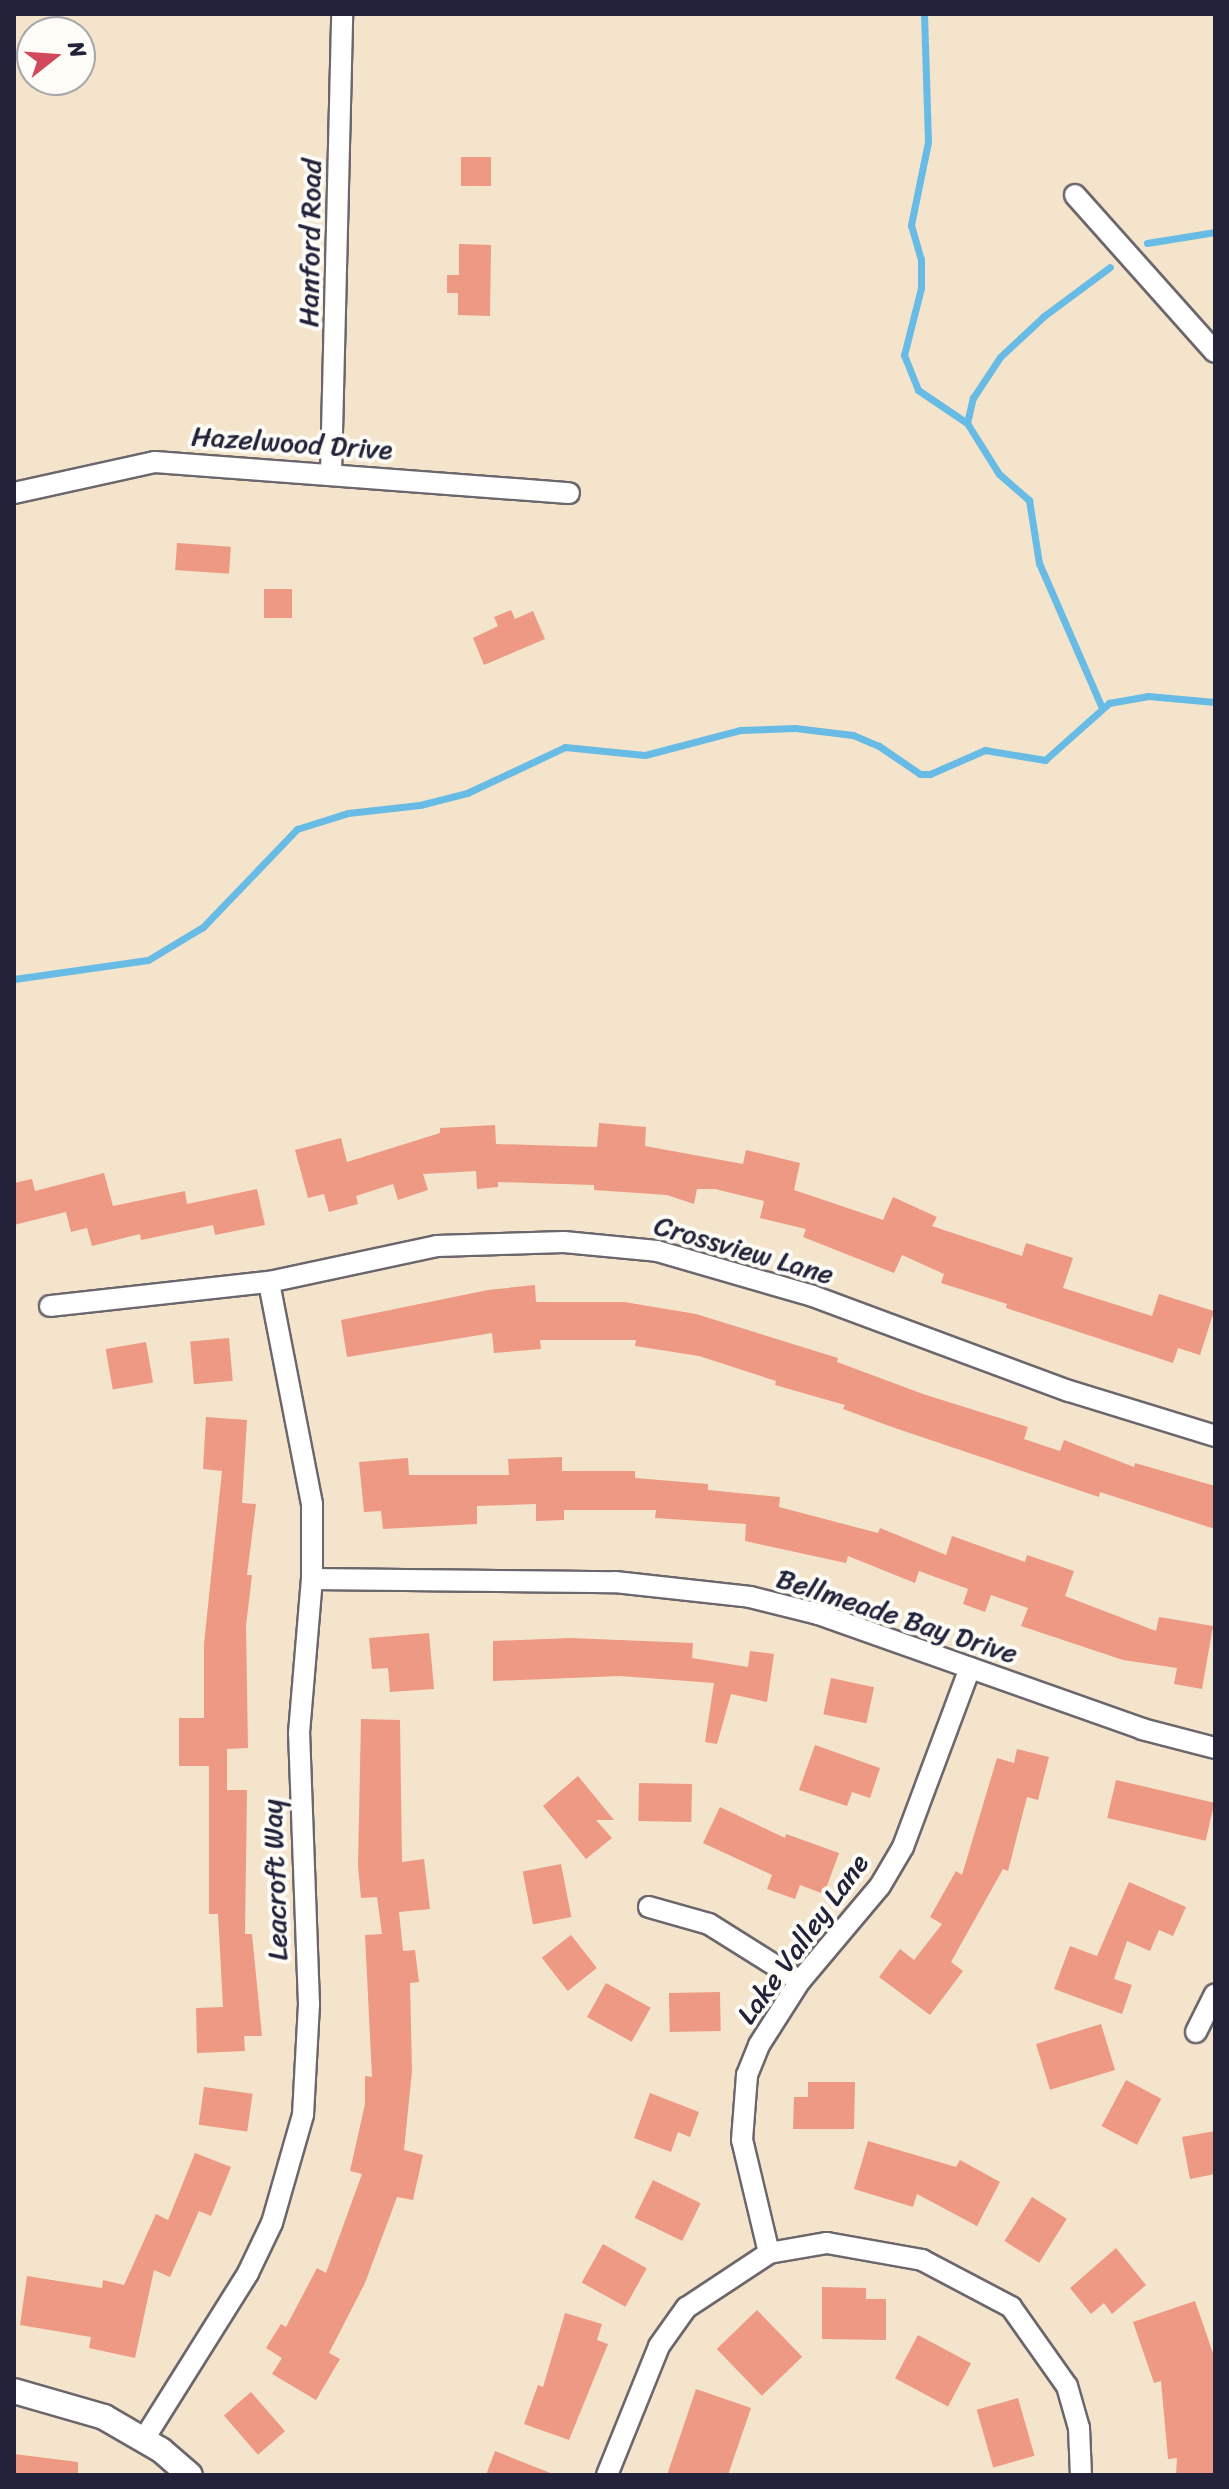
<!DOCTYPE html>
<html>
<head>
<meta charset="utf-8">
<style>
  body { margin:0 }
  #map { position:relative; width:1229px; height:2489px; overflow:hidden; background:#f4e4cb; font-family:Sriracha,sans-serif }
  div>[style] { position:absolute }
  .stream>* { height:7px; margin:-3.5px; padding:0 3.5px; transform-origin:3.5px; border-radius:3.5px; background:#68bbe4 }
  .building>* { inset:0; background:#ee9984; transform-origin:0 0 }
  .roads { filter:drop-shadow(2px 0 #6c666d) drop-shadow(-2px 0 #6c666d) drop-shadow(0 2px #6c666d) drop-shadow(0 -2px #6c666d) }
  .minor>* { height:20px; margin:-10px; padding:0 10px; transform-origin:10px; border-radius:10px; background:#fff }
  .tertiary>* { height:24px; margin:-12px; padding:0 12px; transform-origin:12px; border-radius:12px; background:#fff }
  span { translate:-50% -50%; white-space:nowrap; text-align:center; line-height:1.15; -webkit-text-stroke:8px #fdfcf7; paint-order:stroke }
  .street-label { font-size:28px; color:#22223b }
  .frame { position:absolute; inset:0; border:16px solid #22223b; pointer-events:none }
  .north { position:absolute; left:16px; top:16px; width:80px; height:80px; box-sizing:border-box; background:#fdfcf7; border:2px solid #a5a5ac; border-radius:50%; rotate:73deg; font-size:22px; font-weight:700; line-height:32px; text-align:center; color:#22223b }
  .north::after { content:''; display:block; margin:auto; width:28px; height:36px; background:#d1495b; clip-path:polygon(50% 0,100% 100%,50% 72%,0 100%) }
</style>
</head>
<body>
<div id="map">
  <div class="stream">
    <i style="left:924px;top:14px;width:128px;rotate:88.2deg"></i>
    <i style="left:928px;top:142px;width:85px;rotate:101.6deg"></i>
    <i style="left:911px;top:225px;width:35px;rotate:74deg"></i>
    <i style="left:921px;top:259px;width:29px;rotate:90deg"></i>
    <i style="left:921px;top:288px;width:69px;rotate:104.2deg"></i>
    <i style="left:904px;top:355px;width:38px;rotate:68deg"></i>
    <i style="left:918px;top:390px;width:59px;rotate:34deg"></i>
    <i style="left:967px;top:423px;width:60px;rotate:57.9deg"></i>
    <i style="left:999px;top:474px;width:40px;rotate:41deg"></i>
    <i style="left:1029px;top:500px;width:64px;rotate:81deg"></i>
    <i style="left:1039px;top:563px;width:158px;rotate:66.5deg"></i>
    <i style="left:1147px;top:243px;width:69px;rotate:-9.2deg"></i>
    <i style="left:967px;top:423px;width:26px;rotate:-77deg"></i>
    <i style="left:973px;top:398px;width:49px;rotate:-56.6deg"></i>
    <i style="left:1000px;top:357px;width:60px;rotate:-43deg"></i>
    <i style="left:1044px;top:316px;width:82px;rotate:-36.6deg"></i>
    <i style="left:14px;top:979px;width:135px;rotate:-8.1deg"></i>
    <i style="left:148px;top:960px;width:64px;rotate:-31deg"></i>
    <i style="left:203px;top:927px;width:136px;rotate:-46.2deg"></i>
    <i style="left:297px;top:829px;width:53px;rotate:-17.4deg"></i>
    <i style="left:348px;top:813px;width:72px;rotate:-6.3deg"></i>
    <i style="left:420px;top:805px;width:49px;rotate:-14.3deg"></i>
    <i style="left:467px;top:793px;width:108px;rotate:-25.1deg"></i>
    <i style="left:565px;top:747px;width:80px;rotate:5.7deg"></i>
    <i style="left:645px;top:755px;width:98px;rotate:-14.7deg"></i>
    <i style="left:740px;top:730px;width:55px;rotate:-2.1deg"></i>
    <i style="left:795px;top:728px;width:58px;rotate:6.9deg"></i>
    <i style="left:853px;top:735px;width:28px;rotate:23deg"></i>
    <i style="left:879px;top:746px;width:50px;rotate:34.3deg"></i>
    <i style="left:920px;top:774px;width:10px"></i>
    <i style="left:930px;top:774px;width:60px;rotate:-23.6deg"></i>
    <i style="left:985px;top:750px;width:61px;rotate:9.5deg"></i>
    <i style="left:1045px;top:760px;width:86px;rotate:-41.7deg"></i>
    <i style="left:1109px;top:703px;width:40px;rotate:-10deg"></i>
    <i style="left:1148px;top:696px;width:67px;rotate:5.1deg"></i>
  </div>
  <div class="building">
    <i style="left:461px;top:157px;width:30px;height:29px"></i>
    <i style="clip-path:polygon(459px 244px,491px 245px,490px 316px,458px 315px,458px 293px,447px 293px,447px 275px,459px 275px)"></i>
    <i style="left:177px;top:543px;width:54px;height:27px;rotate:4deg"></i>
    <i style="left:264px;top:589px;width:28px;height:29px"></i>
    <i style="clip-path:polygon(511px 610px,515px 619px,533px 611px,545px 639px,484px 665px,473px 638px,498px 626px,494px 617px)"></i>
    <i style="clip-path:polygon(599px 1123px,646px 1127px,645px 1146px,743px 1164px,746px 1150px,800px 1163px,794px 1190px,883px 1220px,893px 1197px,937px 1217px,932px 1226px,1022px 1256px,1026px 1243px,1073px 1258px,1063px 1288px,1152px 1316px,1159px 1294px,1214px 1311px,1200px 1355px,1178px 1348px,1173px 1363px,1006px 1308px,1007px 1304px,941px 1283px,944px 1274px,902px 1255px,894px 1273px,803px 1237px,806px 1229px,760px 1218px,764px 1201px,715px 1189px,697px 1189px,694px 1204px,667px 1195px,594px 1190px,594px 1185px,498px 1182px,498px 1187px,477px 1189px,476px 1171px,423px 1174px,428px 1190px,398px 1200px,393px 1184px,356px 1196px,358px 1204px,329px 1212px,324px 1194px,308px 1198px,295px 1150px,341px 1138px,347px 1162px,440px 1133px,440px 1128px,495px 1125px,496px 1144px,597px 1147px)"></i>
    <i style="clip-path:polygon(104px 1173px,113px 1206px,185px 1191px,187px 1204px,257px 1189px,265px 1225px,215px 1235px,213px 1225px,141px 1240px,140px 1234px,92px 1246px,87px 1228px,71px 1232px,66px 1212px,14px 1225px,14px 1183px,32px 1179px,35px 1191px)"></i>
    <i style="clip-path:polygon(535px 1285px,536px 1302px,624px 1302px,696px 1314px,838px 1358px,837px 1362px,923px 1394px,1028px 1427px,1024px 1439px,1060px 1451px,1064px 1440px,1134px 1467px,1135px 1463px,1215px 1486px,1215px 1529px,1100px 1492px,1099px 1497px,892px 1427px,843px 1409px,845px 1405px,775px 1385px,776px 1381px,699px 1356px,635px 1346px,636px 1340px,540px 1340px,541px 1349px,494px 1353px,492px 1333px,347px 1357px,341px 1320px,488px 1290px)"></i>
    <i style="left:229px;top:1338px;width:43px;height:39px;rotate:85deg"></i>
    <i style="left:146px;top:1342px;width:41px;height:41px;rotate:80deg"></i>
    <i style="clip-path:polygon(206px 1417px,247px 1420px,242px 1503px,256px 1504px,247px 1575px,252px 1575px,246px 1626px,248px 1748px,227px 1749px,227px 1790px,247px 1790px,245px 1934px,252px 1934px,262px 2036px,244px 2036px,245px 2051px,197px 2053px,196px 2008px,223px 2007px,218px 1914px,209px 1914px,209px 1766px,179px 1766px,179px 1718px,204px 1718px,204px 1644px,222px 1471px,203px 1469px)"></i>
    <i style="clip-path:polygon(562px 1457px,562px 1471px,635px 1471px,635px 1478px,708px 1484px,708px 1490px,780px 1497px,779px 1507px,878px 1533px,880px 1528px,946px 1555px,952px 1536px,1025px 1562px,1027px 1555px,1074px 1571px,1065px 1596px,1156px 1631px,1159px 1617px,1213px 1626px,1202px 1689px,1174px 1684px,1177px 1668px,1123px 1660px,1021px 1626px,1028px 1608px,991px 1595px,985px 1612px,963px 1604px,968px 1589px,919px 1571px,915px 1583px,848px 1556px,846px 1563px,745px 1541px,746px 1524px,655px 1518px,656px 1510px,564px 1510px,564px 1520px,536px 1521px,536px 1504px,477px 1506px,477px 1524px,383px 1529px,381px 1511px,364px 1512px,359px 1462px,408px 1458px,409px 1475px,509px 1475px,508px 1459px)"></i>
    <i style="clip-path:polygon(429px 1633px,434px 1689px,390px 1692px,388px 1668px,372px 1669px,369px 1638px)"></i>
    <i style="clip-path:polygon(570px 1638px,693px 1643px,692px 1658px,748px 1667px,750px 1651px,774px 1654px,767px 1702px,731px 1694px,717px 1744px,705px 1742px,714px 1683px,620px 1676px,493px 1681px,493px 1641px)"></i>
    <i style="left:831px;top:1678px;width:44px;height:37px;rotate:12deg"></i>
    <i style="clip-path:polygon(361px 1719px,400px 1720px,402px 1862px,424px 1859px,430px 1909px,399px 1912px,403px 1951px,415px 1950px,419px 1982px,410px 1983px,412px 2071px,404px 2150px,423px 2155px,413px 2200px,397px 2197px,365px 2283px,329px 2353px,340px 2359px,316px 2400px,272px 2374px,282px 2358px,266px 2348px,281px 2324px,286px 2327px,317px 2268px,326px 2273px,362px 2174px,350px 2171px,365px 2104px,365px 2076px,372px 2077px,365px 1935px,382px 1934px,377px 1897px,361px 1898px,358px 1866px)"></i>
    <i style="clip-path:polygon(815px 1745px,880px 1768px,870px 1798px,852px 1792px,847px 1806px,799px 1790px)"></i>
    <i style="clip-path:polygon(1017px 1749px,1049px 1757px,1038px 1800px,1027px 1797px,1008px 1871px,1003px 1869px,951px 1962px,963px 1971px,930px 2015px,879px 1977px,900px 1949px,914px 1960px,942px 1924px,930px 1917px,956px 1871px,962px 1875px,997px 1758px,1014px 1763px)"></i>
    <i style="clip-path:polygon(578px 1776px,614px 1820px,596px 1820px,612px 1838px,586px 1859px,543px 1806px)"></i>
    <i style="left:1116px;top:1780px;width:101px;height:39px;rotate:13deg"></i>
    <i style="left:639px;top:1783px;width:53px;height:38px;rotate:1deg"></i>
    <i style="clip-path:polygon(720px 1807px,785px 1838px,786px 1834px,839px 1853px,824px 1894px,800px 1885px,795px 1899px,767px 1889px,772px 1875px,703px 1843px)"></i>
    <i style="left:561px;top:1864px;width:54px;height:39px;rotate:79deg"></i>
    <i style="clip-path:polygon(1129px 1882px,1186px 1907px,1173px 1936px,1159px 1930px,1150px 1951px,1127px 1941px,1114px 1979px,1132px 1985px,1122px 2014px,1054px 1989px,1070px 1946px,1097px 1956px)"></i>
    <i style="left:571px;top:1935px;width:42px;height:37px;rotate:52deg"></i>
    <i style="left:606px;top:1983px;width:51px;height:39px;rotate:29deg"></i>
    <i style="left:720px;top:1992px;width:39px;height:51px;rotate:89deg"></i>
    <i style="left:1101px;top:2024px;width:48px;height:68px;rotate:73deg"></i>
    <i style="left:1126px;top:2080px;width:40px;height:52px;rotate:28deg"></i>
    <i style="clip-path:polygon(808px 2082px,855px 2082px,854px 2129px,793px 2129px,794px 2097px,808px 2097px)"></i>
    <i style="left:204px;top:2087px;width:49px;height:38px;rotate:8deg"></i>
    <i style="clip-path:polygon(650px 2093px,699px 2112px,690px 2137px,678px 2132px,671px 2152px,634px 2138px)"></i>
    <i style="clip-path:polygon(1215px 2131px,1215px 2174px,1190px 2179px,1182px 2137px)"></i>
    <i style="clip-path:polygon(868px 2141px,956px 2167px,960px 2160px,1000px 2182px,977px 2226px,917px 2194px,913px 2207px,854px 2189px)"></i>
    <i style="clip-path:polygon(195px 2153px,231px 2167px,211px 2216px,199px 2211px,170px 2277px,154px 2270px,135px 2358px,89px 2348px,91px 2337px,20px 2325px,27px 2276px,102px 2288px,103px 2280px,124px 2285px,156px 2214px,168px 2220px)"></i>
    <i style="left:653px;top:2180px;width:53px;height:42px;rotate:26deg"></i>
    <i style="left:1032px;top:2197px;width:41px;height:52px;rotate:32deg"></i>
    <i style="left:603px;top:2244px;width:50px;height:44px;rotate:29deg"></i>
    <i style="clip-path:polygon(1116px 2248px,1146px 2285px,1112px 2314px,1104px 2303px,1091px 2314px,1070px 2288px)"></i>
    <i style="clip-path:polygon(822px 2287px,866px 2288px,866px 2299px,886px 2299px,886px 2340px,822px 2339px)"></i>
    <i style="clip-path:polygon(1195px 2301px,1215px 2359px,1215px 2475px,1176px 2475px,1177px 2458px,1168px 2459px,1161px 2381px,1154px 2383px,1133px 2322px)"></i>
    <i style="left:757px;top:2310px;width:65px;height:56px;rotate:46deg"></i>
    <i style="clip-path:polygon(565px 2313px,602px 2324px,597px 2340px,608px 2344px,569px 2440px,524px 2424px,538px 2385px,543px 2387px)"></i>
    <i style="left:918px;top:2335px;width:60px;height:49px;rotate:28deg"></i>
    <i style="clip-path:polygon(696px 2389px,751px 2408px,728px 2475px,667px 2475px)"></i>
    <i style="left:251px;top:2392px;width:52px;height:36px;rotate:49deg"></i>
    <i style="left:1018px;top:2398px;width:60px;height:43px;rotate:74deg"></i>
    <i style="clip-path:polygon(495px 2451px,553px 2474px,553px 2475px,486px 2475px)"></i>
    <i style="clip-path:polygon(14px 2454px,78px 2462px,78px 2475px,14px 2475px)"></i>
  </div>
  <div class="roads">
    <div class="minor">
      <i style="left:1075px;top:195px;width:210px;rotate:48.3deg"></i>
      <i style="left:331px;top:473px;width:459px;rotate:-88.6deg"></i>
      <i style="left:14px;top:493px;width:144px;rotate:-12.4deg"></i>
      <i style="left:155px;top:462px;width:415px;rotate:4.3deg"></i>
      <i style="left:50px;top:1306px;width:220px;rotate:-6.3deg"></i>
      <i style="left:269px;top:1282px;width:172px;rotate:-12.1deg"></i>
      <i style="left:437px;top:1246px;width:127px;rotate:-1.8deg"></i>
      <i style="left:564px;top:1242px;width:93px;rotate:5.5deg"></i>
      <i style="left:657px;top:1251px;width:162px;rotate:16.1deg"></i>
      <i style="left:813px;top:1296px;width:273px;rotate:20.4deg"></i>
      <i style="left:1069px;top:1391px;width:153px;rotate:17.1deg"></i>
      <i style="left:312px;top:1579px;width:303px;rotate:0.6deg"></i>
      <i style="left:615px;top:1582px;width:136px;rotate:6.3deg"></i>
      <i style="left:750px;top:1597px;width:70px;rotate:14deg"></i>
      <i style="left:818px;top:1614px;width:344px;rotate:19.5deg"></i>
      <i style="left:1142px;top:1729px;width:75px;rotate:14.6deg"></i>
      <i style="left:649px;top:1907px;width:62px;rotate:15.8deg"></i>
      <i style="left:709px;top:1924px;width:107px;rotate:32.1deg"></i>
      <i style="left:1196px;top:2032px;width:42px;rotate:-63.4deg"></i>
      <i style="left:769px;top:2253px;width:116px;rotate:-103.4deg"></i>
      <i style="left:742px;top:2140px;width:65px;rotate:-85.6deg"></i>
      <i style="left:747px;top:2075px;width:32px;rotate:-68deg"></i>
      <i style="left:759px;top:2045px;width:76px;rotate:-57.4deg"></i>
      <i style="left:800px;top:1981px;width:124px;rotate:-49.9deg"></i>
      <i style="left:880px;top:1886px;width:45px;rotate:-59.5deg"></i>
      <i style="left:903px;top:1847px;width:191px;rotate:-69.5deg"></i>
      <i style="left:144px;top:2439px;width:196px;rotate:-57.9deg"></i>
      <i style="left:248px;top:2273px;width:55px;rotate:-64.4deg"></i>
      <i style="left:272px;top:2223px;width:112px;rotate:-74deg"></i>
      <i style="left:303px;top:2115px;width:111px;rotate:-86.9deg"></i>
      <i style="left:309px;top:2004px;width:271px;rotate:-92.1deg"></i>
      <i style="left:299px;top:1733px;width:155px;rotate:-85.2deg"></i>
      <i style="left:312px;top:1579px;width:75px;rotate:-90deg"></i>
      <i style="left:312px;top:1504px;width:226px;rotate:-101deg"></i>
      <i style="left:607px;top:2475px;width:139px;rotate:-68deg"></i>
      <i style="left:659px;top:2346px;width:47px;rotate:-54.6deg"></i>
      <i style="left:686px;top:2308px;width:100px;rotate:-33.5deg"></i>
      <i style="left:769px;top:2253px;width:59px;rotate:-9.8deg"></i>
      <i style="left:827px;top:2243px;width:97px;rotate:10.1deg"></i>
      <i style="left:922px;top:2260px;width:101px;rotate:27.8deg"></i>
      <i style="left:1011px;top:2307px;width:97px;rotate:54.7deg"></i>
      <i style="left:1067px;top:2386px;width:44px;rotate:74.1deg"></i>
      <i style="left:1079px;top:2428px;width:47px;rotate:87.6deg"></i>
    </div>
    <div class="tertiary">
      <i style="left:14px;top:2391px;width:94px;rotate:16.1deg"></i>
      <i style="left:104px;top:2417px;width:66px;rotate:30.1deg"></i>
      <i style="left:161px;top:2450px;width:38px;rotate:41deg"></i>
    </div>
  </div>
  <div class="street-label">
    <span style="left:310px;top:243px;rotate:-89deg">Hanford Road</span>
    <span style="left:292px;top:443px;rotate:4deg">Hazelwood Drive</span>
    <span style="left:744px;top:1250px;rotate:16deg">Crossview Lane</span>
    <span style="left:897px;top:1616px;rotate:18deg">Bellmeade Bay Drive</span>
    <span style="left:275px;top:1880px;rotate:-92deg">Leacroft Way</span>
    <span style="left:803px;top:1939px;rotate:-54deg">Lake Valley Lane</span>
  </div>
  <div class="frame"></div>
  <div class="north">N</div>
</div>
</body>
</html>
